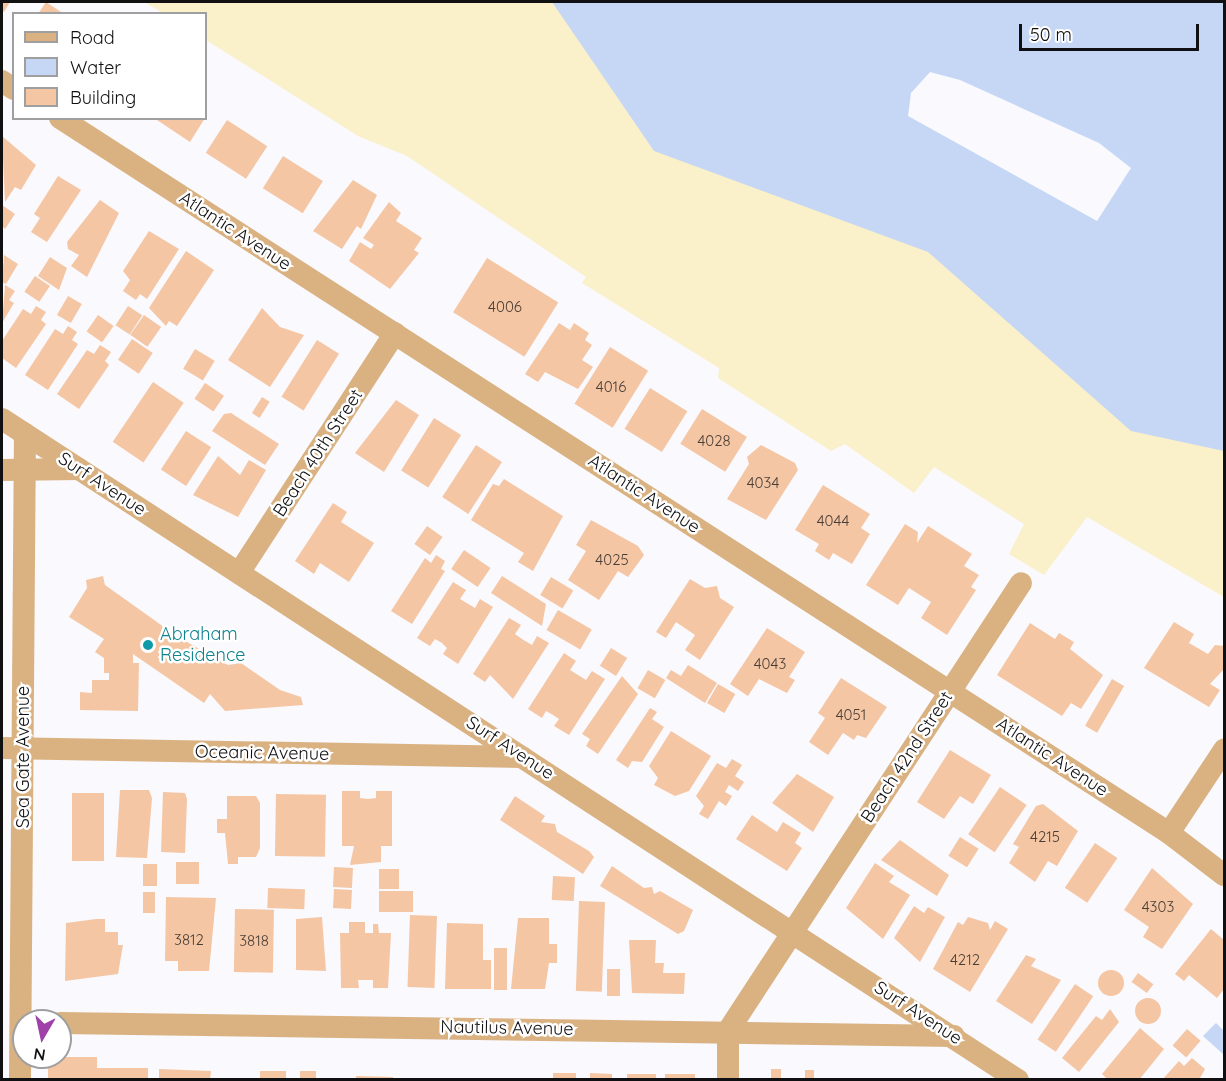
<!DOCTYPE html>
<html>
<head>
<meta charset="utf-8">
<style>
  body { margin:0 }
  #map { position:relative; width:1226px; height:1081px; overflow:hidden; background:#f9f9fe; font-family:Quicksand,sans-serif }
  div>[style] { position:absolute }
  .sand>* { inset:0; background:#faf0ca }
  .water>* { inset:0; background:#c6d7f6 }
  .pier>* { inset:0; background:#f9f9fe }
  .building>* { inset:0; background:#f5c6a4; transform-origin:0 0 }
  .round { border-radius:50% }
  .street>* { height:22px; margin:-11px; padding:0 11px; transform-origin:11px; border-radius:11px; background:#dab281 }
  .dots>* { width:16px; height:16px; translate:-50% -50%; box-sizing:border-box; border:3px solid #fff; border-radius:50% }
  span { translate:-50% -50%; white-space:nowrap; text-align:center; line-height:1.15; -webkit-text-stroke:5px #fff; paint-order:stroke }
  .number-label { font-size:15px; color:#493e36 }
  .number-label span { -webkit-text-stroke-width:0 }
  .street-label { font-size:18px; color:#101012 }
  .culture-label { font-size:18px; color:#0d838f }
  .left { translate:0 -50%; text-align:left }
  .frame { position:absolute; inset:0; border:3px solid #101012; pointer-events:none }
  .legend { position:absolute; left:12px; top:12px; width:195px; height:108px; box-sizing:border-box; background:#fff; border:2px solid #9f9fa0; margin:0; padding:8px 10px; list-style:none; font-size:18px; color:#101012 }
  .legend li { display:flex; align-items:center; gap:12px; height:30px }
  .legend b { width:30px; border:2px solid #9f9fa0 }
  .north { position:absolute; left:12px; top:1009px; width:60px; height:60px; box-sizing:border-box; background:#fff; border:2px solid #9f9fa0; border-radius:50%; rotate:189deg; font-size:16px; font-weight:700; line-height:24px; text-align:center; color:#101012 }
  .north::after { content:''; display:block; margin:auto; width:21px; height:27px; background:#a040a9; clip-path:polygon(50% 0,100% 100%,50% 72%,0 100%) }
  .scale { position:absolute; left:1019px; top:24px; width:180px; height:27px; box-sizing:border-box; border:3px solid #101012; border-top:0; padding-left:8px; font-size:18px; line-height:21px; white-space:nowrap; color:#101012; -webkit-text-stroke:4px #fff; paint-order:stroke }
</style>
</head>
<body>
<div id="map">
  <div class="sand">
    <i style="clip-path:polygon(144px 2px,893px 2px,1224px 159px,1224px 597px,1087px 517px,1044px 575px,1009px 554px,1024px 524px,934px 467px,914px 493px,845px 444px,831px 451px,718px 378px,719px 368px,582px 283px,586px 277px,407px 156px,358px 136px,206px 40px,206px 14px,163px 13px)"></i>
  </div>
  <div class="water">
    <i style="clip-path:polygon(552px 2px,1224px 2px,1224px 451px,1131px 431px,928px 252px,654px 151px)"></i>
    <i style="clip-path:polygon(1216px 1023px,1224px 1031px,1224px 1055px,1203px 1036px)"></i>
  </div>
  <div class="pier">
    <i style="clip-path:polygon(930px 72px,960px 80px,1099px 143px,1131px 168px,1097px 221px,908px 116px,911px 93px)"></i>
  </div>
  <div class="building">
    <i style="clip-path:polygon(2px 2px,10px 2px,4px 12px,2px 10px)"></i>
    <i style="clip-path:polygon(46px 2px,64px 14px,38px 14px)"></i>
    <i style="clip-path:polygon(154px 118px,205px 118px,190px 142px)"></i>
    <i style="left:227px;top:120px;width:48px;height:39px;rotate:33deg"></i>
    <i style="clip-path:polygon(2px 136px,36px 165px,21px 190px,15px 187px,5px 202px)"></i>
    <i style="left:283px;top:156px;width:47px;height:38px;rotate:32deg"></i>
    <i style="clip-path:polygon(58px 176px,81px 190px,47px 242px,31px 232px,40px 218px,34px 214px)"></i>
    <i style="clip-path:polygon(353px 180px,377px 195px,361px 229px,357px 226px,342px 249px,313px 231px)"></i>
    <i style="clip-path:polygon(100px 200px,119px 213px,87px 277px,71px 266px,79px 255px,68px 249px,67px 242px)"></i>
    <i style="clip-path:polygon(389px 202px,401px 213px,396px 221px,422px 238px,414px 250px,419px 253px,390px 289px,349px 261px,360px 242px,371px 249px,374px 245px,363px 238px)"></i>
    <i style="clip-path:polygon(2px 205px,15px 214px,5px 229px,2px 226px)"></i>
    <i style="clip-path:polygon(149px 231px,179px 249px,147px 299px,140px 294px,136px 300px,123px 291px,130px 280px,123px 271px)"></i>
    <i style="clip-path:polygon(186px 251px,214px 270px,177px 326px,169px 321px,166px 326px,149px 308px)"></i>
    <i style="clip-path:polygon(4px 255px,18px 264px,6px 284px,2px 282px)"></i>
    <i style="clip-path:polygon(50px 257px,67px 268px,59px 290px,38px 276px)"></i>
    <i style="left:487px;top:258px;width:84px;height:64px;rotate:32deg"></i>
    <i style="left:35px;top:276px;width:18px;height:19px;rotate:34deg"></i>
    <i style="clip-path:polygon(5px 285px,15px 291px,9px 300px,14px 303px,2px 323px)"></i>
    <i style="left:68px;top:296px;width:16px;height:22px;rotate:30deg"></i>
    <i style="clip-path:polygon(36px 306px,46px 312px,41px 320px,46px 324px,16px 368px,2px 358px,2px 341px,23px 309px,31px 314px)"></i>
    <i style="left:128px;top:306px;width:17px;height:23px;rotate:33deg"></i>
    <i style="clip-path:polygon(262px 308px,280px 327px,304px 335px,270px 387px,228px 360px)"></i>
    <i style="left:98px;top:315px;width:19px;height:20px;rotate:35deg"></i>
    <i style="left:144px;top:315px;width:21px;height:24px;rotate:35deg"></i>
    <i style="clip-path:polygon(559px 323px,570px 330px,574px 323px,589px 333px,585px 340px,592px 345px,582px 360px,593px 367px,578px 389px,545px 372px,538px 382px,525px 374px)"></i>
    <i style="clip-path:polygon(68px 326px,77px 332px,72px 340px,78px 344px,48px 390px,25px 375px,55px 329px,63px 334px)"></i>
    <i style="left:132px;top:339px;width:25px;height:25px;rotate:34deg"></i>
    <i style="left:317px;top:340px;width:26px;height:67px;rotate:32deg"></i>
    <i style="clip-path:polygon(100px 345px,111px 352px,105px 361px,109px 365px,79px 409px,57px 394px,87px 350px,94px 354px)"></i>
    <i style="left:610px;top:347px;width:45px;height:67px;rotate:32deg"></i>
    <i style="left:195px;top:349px;width:23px;height:23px;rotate:31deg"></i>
    <i style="left:153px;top:382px;width:37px;height:72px;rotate:34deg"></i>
    <i style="left:205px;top:383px;width:23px;height:19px;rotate:34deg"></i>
    <i style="left:650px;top:388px;width:44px;height:48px;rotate:32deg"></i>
    <i style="left:262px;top:397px;width:9px;height:19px;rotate:32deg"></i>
    <i style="clip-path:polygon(396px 400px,419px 415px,384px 472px,355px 453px)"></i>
    <i style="left:702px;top:409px;width:53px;height:41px;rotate:32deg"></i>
    <i style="clip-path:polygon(231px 413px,279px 444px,265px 465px,212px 431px,224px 414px)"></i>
    <i style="left:434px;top:418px;width:32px;height:62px;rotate:32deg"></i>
    <i style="left:186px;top:431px;width:30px;height:46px;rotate:33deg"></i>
    <i style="left:476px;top:445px;width:31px;height:62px;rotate:33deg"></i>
    <i style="clip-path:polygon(761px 445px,795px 463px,798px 470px,766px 520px,727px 499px,749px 464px,747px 457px)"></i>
    <i style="clip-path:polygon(218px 456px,240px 475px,249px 460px,266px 470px,238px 517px,193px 495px)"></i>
    <i style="clip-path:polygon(504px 479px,563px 516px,533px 571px,518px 562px,524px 553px,471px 520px,493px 484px,499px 486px)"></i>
    <i style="clip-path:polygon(823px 485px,870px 514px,861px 528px,870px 534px,852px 564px,833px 553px,829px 560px,815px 551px,819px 544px,795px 530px)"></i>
    <i style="clip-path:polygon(333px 503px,347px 512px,341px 522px,374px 543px,349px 582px,320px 563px,314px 574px,295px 561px)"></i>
    <i style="clip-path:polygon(591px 520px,638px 546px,644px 555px,628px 577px,618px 571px,599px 600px,568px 580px,586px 551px,576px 545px)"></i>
    <i style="clip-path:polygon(905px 524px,918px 532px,917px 543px,928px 526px,972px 554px,964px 566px,979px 575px,971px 587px,976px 590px,947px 635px,921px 618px,931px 602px,909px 588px,898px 605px,866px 585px)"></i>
    <i style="left:427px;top:526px;width:19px;height:22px;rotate:35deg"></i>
    <i style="left:464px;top:550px;width:32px;height:23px;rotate:34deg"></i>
    <i style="clip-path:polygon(436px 555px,445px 561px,441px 569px,445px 571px,412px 624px,391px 611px,425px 558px,431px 563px)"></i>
    <i style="clip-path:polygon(103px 576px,105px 585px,178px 637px,228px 665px,241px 663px,280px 690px,301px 697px,303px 705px,225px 711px,210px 694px,204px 703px,133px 654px,133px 663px,139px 663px,138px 711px,80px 710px,80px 692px,92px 693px,92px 680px,109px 680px,109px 673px,104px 673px,104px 658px,95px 652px,104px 639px,69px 617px,87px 588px,86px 580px)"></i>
    <i style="clip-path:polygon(502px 576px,546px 604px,542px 626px,491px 593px)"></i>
    <i style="left:551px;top:577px;width:26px;height:21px;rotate:31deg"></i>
    <i style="clip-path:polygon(690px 579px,705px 588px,717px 586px,720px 598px,734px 607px,700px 660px,685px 650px,695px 635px,676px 622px,666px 638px,656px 632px)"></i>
    <i style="clip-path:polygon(453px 582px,466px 590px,460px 599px,475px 608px,480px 599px,493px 607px,458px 664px,443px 654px,447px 648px,442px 643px,435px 639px,430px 646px,417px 638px)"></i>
    <i style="left:558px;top:610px;width:39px;height:23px;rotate:30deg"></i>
    <i style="clip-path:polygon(509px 618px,521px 625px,515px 634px,522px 639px,532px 645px,537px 636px,549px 643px,513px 699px,490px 675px,485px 682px,473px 674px)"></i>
    <i style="clip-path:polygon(1174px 622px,1194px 634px,1189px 643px,1208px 654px,1215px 645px,1224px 646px,1224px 669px,1210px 684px,1220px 690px,1209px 707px,1144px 668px)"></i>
    <i style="clip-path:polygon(1030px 623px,1055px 639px,1059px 633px,1074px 642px,1070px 649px,1103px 675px,1081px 709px,1071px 703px,1062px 716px,997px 675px)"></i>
    <i style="clip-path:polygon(767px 628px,805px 652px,789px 677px,795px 680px,787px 693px,759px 679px,748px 696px,730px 684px)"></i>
    <i style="left:611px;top:648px;width:19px;height:21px;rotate:32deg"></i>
    <i style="clip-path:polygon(564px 653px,576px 661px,570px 670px,586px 680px,592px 671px,605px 679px,569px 735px,554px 726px,559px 719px,553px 715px,546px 711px,542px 718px,528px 709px)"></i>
    <i style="clip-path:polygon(688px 665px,717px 683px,705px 703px,666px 678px,671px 670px,681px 676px)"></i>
    <i style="left:648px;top:670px;width:20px;height:21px;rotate:30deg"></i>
    <i style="clip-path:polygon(622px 676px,638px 694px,598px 754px,586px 746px,590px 739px,582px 734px)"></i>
    <i style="clip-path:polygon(841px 678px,887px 707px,866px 738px,857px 735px,854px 740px,843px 733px,828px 755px,809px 742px,825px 718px,818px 713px)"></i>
    <i style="left:1112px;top:679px;width:14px;height:54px;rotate:30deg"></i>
    <i style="left:718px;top:684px;width:20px;height:22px;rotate:30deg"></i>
    <i style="clip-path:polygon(650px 708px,657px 712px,652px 719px,664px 727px,642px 762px,632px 761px,628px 768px,616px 760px)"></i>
    <i style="clip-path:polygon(671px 731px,711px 756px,689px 791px,675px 796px,654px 785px,658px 778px,649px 766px)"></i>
    <i style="clip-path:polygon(950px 750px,991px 775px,973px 804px,960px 796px,944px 819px,917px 802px)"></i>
    <i style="clip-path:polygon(732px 759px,742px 765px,735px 776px,744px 782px,738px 791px,729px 785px,725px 792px,732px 796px,726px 806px,719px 801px,708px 819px,699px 814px,704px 806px,696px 796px,717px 763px,726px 768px)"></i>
    <i style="clip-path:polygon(797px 774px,834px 797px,813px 832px,772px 803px)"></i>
    <i style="left:1000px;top:787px;width:32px;height:57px;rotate:34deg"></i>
    <i style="clip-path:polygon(120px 790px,149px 790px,152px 798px,147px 858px,116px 857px)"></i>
    <i style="clip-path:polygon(342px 791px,360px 791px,360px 798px,368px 799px,376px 798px,376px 791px,392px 791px,392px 846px,381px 846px,381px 862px,350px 865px,354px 846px,342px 846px)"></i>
    <i style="clip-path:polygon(163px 792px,185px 793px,187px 799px,185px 853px,161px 852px)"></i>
    <i style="left:72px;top:793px;width:32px;height:68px"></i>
    <i style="left:276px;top:794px;width:50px;height:62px;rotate:1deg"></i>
    <i style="clip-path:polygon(227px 796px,256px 796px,260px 803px,260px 848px,256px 857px,238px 857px,238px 864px,228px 864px,225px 833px,217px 833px,217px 819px,227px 819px)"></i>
    <i style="clip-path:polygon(515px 796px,545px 816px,541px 822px,555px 824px,557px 832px,589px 851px,594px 857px,583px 874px,500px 820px)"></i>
    <i style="clip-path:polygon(1043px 804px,1078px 831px,1057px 866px,1048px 861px,1035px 882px,1009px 863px,1019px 847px,1013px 844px,1036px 806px)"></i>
    <i style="clip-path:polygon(752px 815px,777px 832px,783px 822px,801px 833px,795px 843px,802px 848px,787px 871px,736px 839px)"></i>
    <i style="left:960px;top:837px;width:22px;height:22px;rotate:32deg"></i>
    <i style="clip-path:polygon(900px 840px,949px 875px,937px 896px,881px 860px)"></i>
    <i style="left:1095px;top:843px;width:27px;height:54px;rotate:34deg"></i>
    <i style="left:176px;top:862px;width:23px;height:22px"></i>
    <i style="clip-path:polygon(875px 863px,894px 876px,889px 882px,910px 895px,883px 939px,846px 908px)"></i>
    <i style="left:143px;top:864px;width:14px;height:22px"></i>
    <i style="clip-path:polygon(612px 866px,644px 888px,652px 887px,654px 894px,660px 891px,693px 910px,684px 931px,678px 934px,600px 886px)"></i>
    <i style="left:334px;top:867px;width:19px;height:20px;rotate:3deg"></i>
    <i style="clip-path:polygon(1152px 868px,1193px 904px,1162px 949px,1143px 937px,1149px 927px,1124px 910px)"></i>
    <i style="left:379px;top:869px;width:20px;height:20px"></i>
    <i style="left:553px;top:876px;width:22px;height:24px;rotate:3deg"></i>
    <i style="left:268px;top:888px;width:37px;height:20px;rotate:2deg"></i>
    <i style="left:334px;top:889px;width:18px;height:19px;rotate:3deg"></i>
    <i style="left:379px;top:891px;width:34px;height:21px"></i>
    <i style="left:143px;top:892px;width:12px;height:21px"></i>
    <i style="clip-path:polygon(166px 897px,216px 898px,209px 971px,178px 971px,178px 961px,165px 961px)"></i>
    <i style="left:579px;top:901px;width:26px;height:90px;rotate:2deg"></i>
    <i style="clip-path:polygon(914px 906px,924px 913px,928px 907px,945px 917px,920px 962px,894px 938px)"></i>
    <i style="left:235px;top:909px;width:39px;height:63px;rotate:1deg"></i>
    <i style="left:410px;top:915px;width:27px;height:72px;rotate:2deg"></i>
    <i style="clip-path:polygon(322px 917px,326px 971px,296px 970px,296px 919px)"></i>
    <i style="clip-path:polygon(968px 917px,988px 923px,990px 930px,995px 921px,1008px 929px,970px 992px,933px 969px,958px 922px,963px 925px)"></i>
    <i style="clip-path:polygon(518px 918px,549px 918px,549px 944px,557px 944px,557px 963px,549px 963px,545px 989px,511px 989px)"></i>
    <i style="clip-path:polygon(96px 919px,105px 919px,105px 932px,118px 932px,118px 945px,123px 945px,118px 974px,65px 981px,66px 923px)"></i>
    <i style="clip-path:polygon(349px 922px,365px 922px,365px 933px,373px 933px,373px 924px,378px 924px,379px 933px,391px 933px,388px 988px,373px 988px,373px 980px,358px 980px,359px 988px,341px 988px,340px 933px,349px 933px)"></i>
    <i style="clip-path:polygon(447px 923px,483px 924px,483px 960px,491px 960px,491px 989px,445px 989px)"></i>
    <i style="clip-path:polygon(1211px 929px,1224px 940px,1224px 989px,1217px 998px,1189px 975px,1184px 981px,1175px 974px)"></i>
    <i style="clip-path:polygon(629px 940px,656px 940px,655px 963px,664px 963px,663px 973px,685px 973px,684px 994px,632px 993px)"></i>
    <i style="left:494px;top:948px;width:13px;height:42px"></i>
    <i style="clip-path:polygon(1026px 955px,1036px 959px,1031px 966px,1061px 980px,1032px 1024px,996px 1001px)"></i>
    <i style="left:607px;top:969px;width:13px;height:27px"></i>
    <i class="round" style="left:1098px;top:970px;width:26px;height:26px"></i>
    <i style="left:1138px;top:973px;width:19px;height:11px;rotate:36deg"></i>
    <i style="left:1075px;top:984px;width:22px;height:67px;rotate:34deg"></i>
    <i class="round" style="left:1135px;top:998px;width:26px;height:26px"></i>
    <i style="clip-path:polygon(1110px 1009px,1119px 1022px,1079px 1072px,1062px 1058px,1096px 1016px,1102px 1020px)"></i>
    <i style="clip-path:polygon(1140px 1028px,1164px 1049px,1139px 1080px,1108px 1080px,1102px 1074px)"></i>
    <i style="left:1187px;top:1029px;width:18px;height:22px;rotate:41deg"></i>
    <i style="clip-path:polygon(48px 1057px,97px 1057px,97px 1068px,148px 1068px,148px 1080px,48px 1080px)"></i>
    <i style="clip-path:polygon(1192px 1058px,1205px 1069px,1199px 1080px,1162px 1080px,1179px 1061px,1184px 1066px)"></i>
    <i style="clip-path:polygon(159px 1069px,211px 1071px,210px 1080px,159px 1080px)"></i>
    <i style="left:771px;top:1069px;width:10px;height:11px"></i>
    <i style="left:805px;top:1070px;width:9px;height:10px"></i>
    <i style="left:260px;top:1071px;width:26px;height:9px"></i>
    <i style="left:300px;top:1071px;width:16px;height:9px"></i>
    <i style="left:553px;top:1073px;width:23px;height:7px"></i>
    <i style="clip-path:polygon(590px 1073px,612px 1074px,612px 1080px,590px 1080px)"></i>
    <i style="left:627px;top:1074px;width:29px;height:6px"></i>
    <i style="left:665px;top:1074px;width:30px;height:6px"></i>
    <i style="clip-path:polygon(356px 1076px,393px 1077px,393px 1080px,356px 1080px)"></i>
  </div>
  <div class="street">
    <i style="left:2px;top:81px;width:14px;rotate:34deg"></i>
    <i style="left:60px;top:118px;width:1320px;rotate:32.81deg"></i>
    <i style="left:1169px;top:833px;width:69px;rotate:37.4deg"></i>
    <i style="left:2px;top:419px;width:1212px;rotate:33.05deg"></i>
    <i style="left:2px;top:470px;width:77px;rotate:-0.7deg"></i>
    <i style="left:239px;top:573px;width:286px;rotate:-57deg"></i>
    <i style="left:2px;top:748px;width:520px;rotate:0.99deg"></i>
    <i style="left:1169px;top:833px;width:100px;rotate:-56.5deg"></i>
    <i style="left:60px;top:1023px;width:894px;rotate:0.83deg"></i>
    <i style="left:20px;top:1080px;width:646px;rotate:-89.56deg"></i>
    <i style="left:728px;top:1080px;width:49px;rotate:-90deg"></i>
    <i style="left:728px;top:1031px;width:535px;rotate:-56.81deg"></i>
  </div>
  <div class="dots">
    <i style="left:148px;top:645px;background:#0f9aa8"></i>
  </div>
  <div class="number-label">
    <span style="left:505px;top:307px">4006</span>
    <span style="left:611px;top:387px">4016</span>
    <span style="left:714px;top:441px">4028</span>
    <span style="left:763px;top:483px">4034</span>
    <span style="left:833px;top:521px">4044</span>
    <span style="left:612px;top:560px">4025</span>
    <span style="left:770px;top:664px">4043</span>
    <span style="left:851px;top:715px">4051</span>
    <span style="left:1045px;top:837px">4215</span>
    <span style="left:1158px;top:907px">4303</span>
    <span style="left:189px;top:940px">3812</span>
    <span style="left:254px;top:941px">3818</span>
    <span style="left:965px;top:960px">4212</span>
  </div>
  <div class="street-label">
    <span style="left:235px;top:231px;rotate:33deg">Atlantic Avenue</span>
    <span style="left:318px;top:453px;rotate:-57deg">Beach 40th Street</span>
    <span style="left:102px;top:484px;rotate:33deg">Surf Avenue</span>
    <span style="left:644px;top:494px;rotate:33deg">Atlantic Avenue</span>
    <span style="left:510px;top:748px;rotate:33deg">Surf Avenue</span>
    <span style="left:262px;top:753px;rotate:1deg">Oceanic Avenue</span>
    <span style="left:23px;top:757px;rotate:-90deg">Sea Gate Avenue</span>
    <span style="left:907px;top:757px;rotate:-57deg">Beach 42nd Street</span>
    <span style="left:1052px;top:757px;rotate:33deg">Atlantic Avenue</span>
    <span style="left:918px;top:1013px;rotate:33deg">Surf Avenue</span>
    <span style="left:507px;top:1028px;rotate:1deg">Nautilus Avenue</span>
  </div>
  <div class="culture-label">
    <span class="left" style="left:160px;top:645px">Abraham<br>Residence</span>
  </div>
  <div class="frame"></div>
  <ul class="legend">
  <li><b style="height:8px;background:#dab281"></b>Road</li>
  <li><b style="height:16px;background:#c6d7f6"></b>Water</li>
  <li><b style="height:16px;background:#f5c6a4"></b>Building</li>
  </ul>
  <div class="north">N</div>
  <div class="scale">50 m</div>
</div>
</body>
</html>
